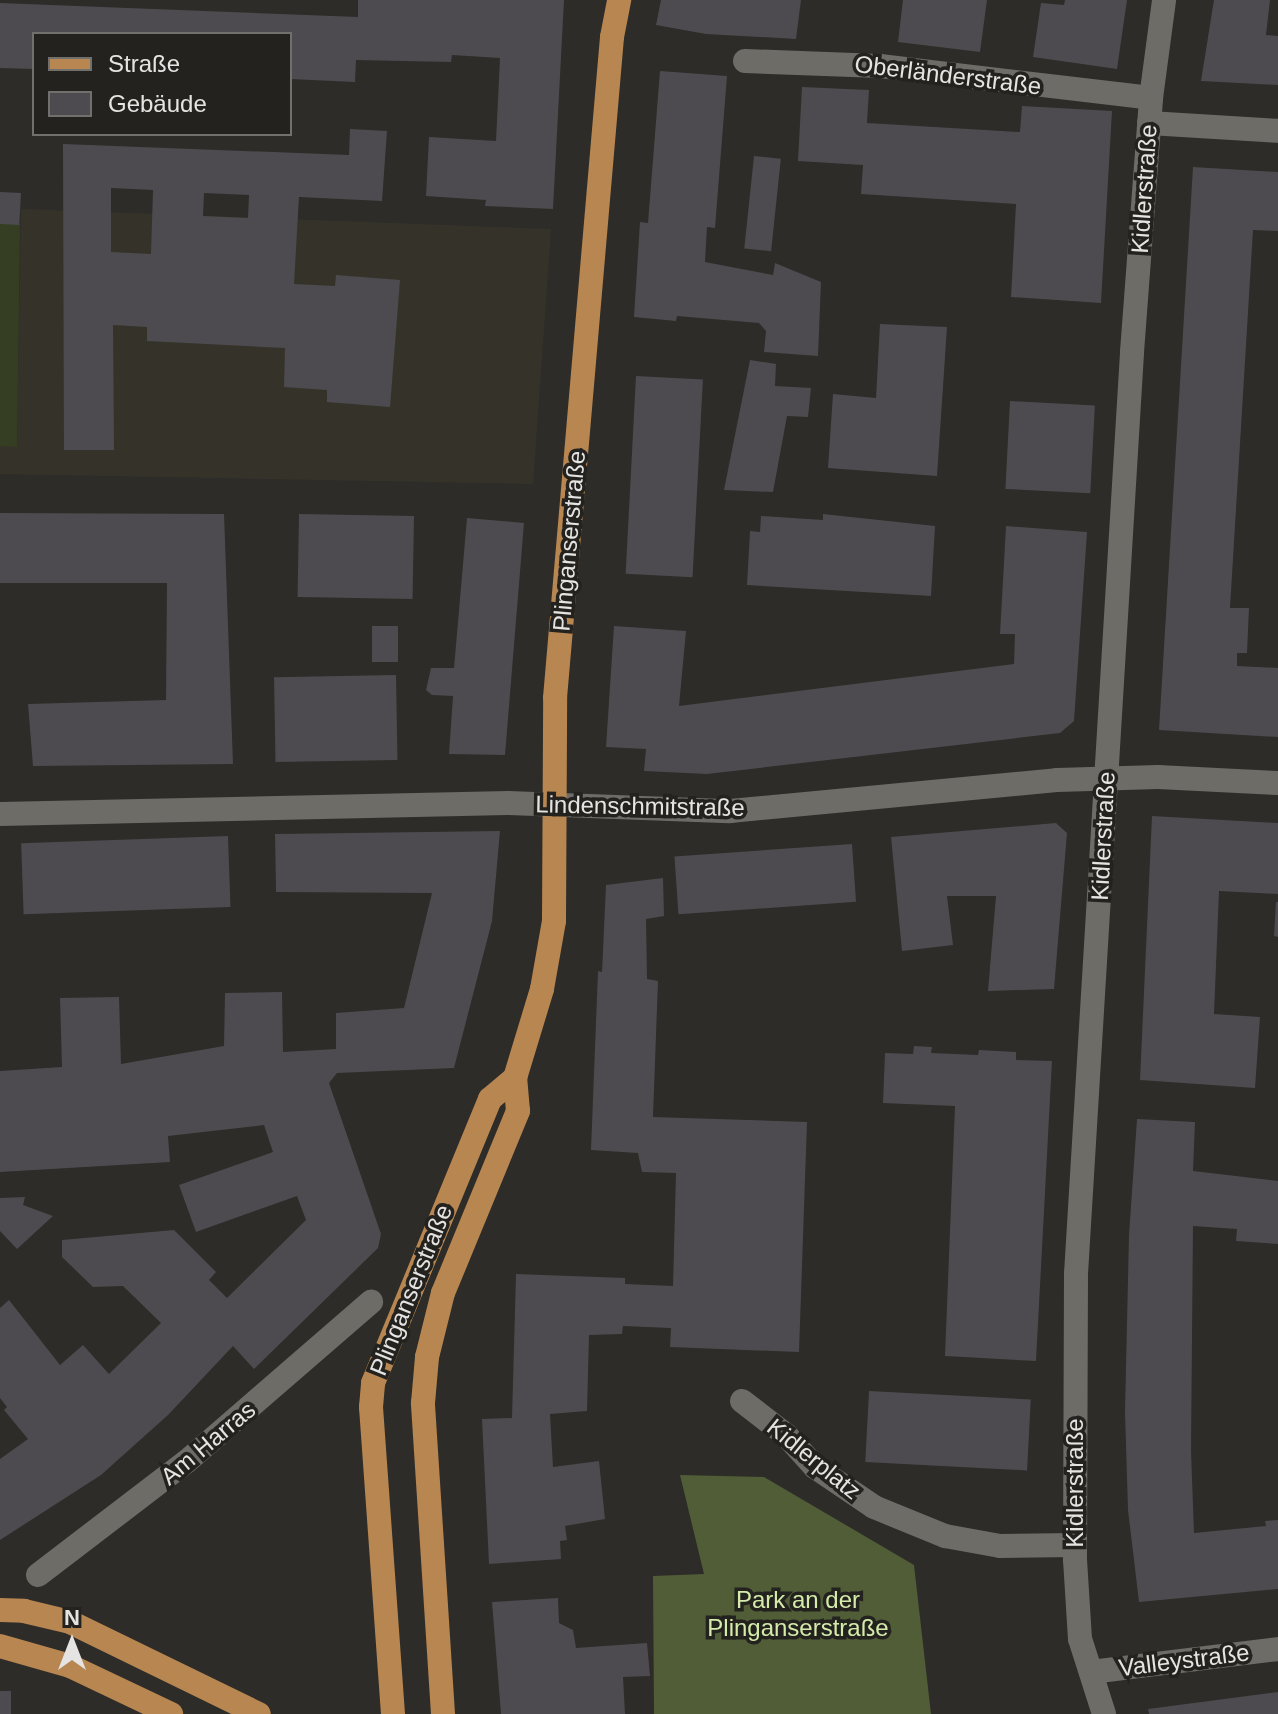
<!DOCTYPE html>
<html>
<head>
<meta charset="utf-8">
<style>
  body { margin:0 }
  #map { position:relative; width:1278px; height:1714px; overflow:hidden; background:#2d2c28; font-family:Helvetica,sans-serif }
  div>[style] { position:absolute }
  .built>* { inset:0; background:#353329 }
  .green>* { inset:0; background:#353e22 }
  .forest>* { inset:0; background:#505d37 }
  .building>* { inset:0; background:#4d4b4f; transform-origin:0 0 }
  .minor>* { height:24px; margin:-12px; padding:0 12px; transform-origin:12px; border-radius:12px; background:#6d6c67 }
  .major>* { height:24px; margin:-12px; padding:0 12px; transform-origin:12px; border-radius:12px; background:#b88651 }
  span { translate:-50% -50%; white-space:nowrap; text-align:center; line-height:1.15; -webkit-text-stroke:7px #23221f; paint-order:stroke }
  .street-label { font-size:24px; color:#e5e4e2 }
  .park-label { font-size:24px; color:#d4eba9 }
  .legend { position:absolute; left:32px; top:32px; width:260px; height:104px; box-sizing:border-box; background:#23221f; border:2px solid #71706d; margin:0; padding:10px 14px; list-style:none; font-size:24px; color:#e5e4e2 }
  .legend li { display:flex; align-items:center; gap:16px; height:40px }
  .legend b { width:40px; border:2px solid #71706d }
  .north { position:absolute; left:32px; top:1602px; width:80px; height:80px; -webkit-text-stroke:6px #23221f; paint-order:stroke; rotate:0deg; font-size:22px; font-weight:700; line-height:32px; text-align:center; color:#e5e4e2 }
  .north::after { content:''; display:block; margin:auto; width:28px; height:36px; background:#e5e4e2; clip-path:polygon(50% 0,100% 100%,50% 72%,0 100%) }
</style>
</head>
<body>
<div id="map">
  <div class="built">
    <i style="clip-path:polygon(21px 209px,551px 229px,533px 484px,0 474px,0 446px,17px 446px)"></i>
  </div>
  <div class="green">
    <i style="clip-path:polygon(0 224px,20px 224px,17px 447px,0 446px)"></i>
  </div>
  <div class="forest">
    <i style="clip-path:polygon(680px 1475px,764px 1477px,914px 1565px,931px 1714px,654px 1714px,653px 1576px,704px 1574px)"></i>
  </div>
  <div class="building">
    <i style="clip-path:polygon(358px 0,564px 0,553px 209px,485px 206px,486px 200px,426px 196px,429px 137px,496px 141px,500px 58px,452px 55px,451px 62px,356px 60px,355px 82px,290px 79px,290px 34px,34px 34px,34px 69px,0 68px,0 3px,358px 17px)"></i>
    <i style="clip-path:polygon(661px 0,801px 0,796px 39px,706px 34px,656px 25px)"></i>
    <i style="clip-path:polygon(903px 0,987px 0,980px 52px,898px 42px)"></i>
    <i style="clip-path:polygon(1065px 0,1127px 0,1117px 69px,1033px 57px,1041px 3px,1064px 5px)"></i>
    <i style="clip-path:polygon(1214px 0,1270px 0,1266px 35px,1278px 36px,1278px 85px,1201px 81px)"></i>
    <i style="clip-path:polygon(660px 71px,727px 76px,715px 228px,707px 227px,705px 262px,773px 275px,775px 263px,821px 282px,818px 356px,764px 352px,766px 331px,759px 323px,677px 316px,676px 321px,634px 317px,640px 222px,648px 223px)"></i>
    <i style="clip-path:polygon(802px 87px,869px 90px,867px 123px,1020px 132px,1022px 106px,1112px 111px,1101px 303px,1011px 297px,1016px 204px,861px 194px,863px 165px,798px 161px)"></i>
    <i style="clip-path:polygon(evenodd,350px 129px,387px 131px,382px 201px,299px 197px,294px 284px,335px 286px,336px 275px,400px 280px,390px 407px,327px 402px,327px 390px,284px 387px,285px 348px,147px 341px,147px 327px,113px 325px,114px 450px,64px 450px,63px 144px,349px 155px,350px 129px,111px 188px,153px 190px,151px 254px,111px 252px,111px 188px,350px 129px,204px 193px,249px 195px,248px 218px,203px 216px,204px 193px)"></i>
    <i style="left:754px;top:156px;width:27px;height:93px;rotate:6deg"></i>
    <i style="clip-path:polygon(1193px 167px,1278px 172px,1278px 231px,1253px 230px,1230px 608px,1249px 608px,1247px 653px,1237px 653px,1237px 666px,1278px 668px,1278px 737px,1159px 730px)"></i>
    <i style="left:0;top:192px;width:21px;height:32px;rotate:3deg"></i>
    <i style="clip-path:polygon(880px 324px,947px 327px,937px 476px,828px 468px,833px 394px,876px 398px)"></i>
    <i style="clip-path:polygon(750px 360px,776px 364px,775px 386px,811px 388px,808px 417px,787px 416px,773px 492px,724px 490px)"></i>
    <i style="left:636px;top:376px;width:67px;height:198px;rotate:3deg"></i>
    <i style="left:1010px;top:401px;width:85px;height:88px;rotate:3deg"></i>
    <i style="clip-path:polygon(0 513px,224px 514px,233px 764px,33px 766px,28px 704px,166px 700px,167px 583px,0 583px)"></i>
    <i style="clip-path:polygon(823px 514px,935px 526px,931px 596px,747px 585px,750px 531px,760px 532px,761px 516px,823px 520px)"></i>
    <i style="left:414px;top:516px;width:83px;height:115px;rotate:91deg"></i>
    <i style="clip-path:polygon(467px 518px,524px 523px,505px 755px,449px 754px,453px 696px,432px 695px,426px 690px,431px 668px,454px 668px)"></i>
    <i style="clip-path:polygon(1006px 526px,1087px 532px,1074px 721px,1060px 733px,707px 774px,644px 771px,646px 749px,606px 747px,614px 626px,686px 631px,679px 706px,1014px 664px,1015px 634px,1000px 634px)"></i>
    <i style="left:372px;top:626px;width:26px;height:36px"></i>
    <i style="left:396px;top:675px;width:85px;height:122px;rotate:89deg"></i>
    <i style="clip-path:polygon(1152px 816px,1278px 823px,1278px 894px,1219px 891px,1214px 1014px,1260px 1017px,1255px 1088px,1140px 1080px)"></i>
    <i style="clip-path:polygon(1056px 823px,1067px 833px,1054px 989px,988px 991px,996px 896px,947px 896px,953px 945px,902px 951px,891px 837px)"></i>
    <i style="clip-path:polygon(500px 831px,492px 921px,454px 1068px,337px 1073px,329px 1083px,381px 1234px,378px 1248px,254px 1369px,233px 1346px,168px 1415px,101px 1475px,0 1540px,0 1459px,28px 1439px,4px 1410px,7px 1407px,0 1398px,0 1308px,9px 1300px,60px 1365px,83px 1345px,109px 1374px,161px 1323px,123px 1286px,93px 1287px,62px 1257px,62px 1240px,174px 1230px,216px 1272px,209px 1280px,227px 1298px,306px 1220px,297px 1196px,196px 1232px,179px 1185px,273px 1152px,264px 1125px,168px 1136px,170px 1162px,0 1172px,0 1071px,62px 1067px,60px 998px,119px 997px,121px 1064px,224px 1046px,225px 993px,282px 992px,283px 1052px,336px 1049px,336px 1013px,404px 1008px,432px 893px,276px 892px,275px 834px)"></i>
    <i style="left:228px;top:836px;width:71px;height:207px;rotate:88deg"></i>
    <i style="left:852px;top:844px;width:58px;height:178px;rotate:86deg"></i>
    <i style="clip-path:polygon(663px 878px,664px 916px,646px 919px,647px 979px,658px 981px,653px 1117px,807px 1122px,799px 1352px,670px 1347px,671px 1328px,623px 1326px,622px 1334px,589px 1335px,587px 1411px,550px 1414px,553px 1467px,599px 1461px,605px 1519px,565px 1526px,567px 1540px,560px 1541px,561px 1559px,489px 1564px,482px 1419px,512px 1418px,516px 1274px,625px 1278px,625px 1284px,673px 1286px,676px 1173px,642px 1172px,638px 1153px,591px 1150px,598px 971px,602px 972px,606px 885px)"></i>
    <i style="clip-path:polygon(1276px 902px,1278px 902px,1278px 937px,1274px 936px)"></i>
    <i style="clip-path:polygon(914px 1046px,932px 1047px,931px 1053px,978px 1055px,979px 1050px,1016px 1052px,1016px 1060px,1052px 1061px,1036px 1361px,945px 1356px,955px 1106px,883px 1103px,885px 1053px,913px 1054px)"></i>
    <i style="clip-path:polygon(1137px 1119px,1195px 1122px,1193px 1171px,1278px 1181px,1278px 1244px,1236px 1241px,1237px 1229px,1193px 1226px,1191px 1451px,1194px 1533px,1266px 1526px,1265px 1521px,1278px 1520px,1278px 1589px,1139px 1602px,1128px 1510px,1125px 1412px,1129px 1235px)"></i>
    <i style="clip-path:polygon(25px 1197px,23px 1205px,53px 1216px,17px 1249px,0 1231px,0 1198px)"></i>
    <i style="left:869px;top:1391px;width:162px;height:71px;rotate:3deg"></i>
    <i style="clip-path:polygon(558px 1598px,559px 1623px,573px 1630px,576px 1648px,647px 1643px,650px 1676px,623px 1677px,625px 1714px,501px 1714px,492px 1602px)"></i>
    <i style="left:0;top:1691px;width:11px;height:23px"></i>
    <i style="clip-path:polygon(1278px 1692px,1278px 1714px,1149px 1714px,1148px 1709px)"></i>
  </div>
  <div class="minor">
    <i style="left:745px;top:61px;width:135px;rotate:2.1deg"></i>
    <i style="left:880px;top:66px;width:273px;rotate:6.7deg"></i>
    <i style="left:1149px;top:123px;width:129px;rotate:3.5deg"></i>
    <i style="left:0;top:814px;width:508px;rotate:-1.24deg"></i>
    <i style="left:508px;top:803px;width:222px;rotate:2.1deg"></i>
    <i style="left:730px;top:811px;width:328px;rotate:-5.4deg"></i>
    <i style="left:1057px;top:780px;width:101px;rotate:-1.7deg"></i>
    <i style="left:1158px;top:777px;width:120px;rotate:2.9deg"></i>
    <i style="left:742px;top:1401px;width:56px;rotate:37.7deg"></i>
    <i style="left:786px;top:1435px;width:43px;rotate:47.8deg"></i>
    <i style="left:815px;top:1467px;width:71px;rotate:34.1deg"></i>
    <i style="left:874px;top:1507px;width:77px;rotate:22.2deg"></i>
    <i style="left:945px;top:1536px;width:56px;rotate:10.3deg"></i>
    <i style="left:1000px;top:1546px;width:75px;rotate:-0.8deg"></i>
    <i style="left:38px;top:1575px;width:186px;rotate:-37.4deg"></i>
    <i style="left:186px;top:1462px;width:245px;rotate:-40.9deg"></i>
    <i style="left:1091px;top:1672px;width:188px;rotate:-7deg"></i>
    <i style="left:1104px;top:1714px;width:79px;rotate:-107.7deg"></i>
    <i style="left:1080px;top:1639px;width:79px;rotate:-93.6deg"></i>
    <i style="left:1075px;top:1560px;width:286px;rotate:-89.8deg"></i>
    <i style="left:1076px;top:1274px;width:924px;rotate:-86.52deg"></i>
    <i style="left:1132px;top:352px;width:255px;rotate:-85.7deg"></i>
    <i style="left:1151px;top:98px;width:99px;rotate:-82.4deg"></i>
  </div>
  <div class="major">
    <i style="left:0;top:1610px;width:24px;rotate:2deg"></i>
    <i style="left:24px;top:1611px;width:47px;rotate:13.4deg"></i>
    <i style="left:70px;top:1622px;width:210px;rotate:26deg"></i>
    <i style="left:0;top:1646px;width:73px;rotate:15.9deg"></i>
    <i style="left:70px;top:1666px;width:112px;rotate:25.4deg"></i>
    <i style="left:393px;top:1714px;width:308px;rotate:-94.1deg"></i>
    <i style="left:371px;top:1407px;width:24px;rotate:-85deg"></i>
    <i style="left:373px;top:1383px;width:307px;rotate:-67.6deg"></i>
    <i style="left:490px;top:1099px;width:33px;rotate:-40deg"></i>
    <i style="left:443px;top:1714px;width:312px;rotate:-93.7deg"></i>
    <i style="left:423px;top:1403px;width:46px;rotate:-85deg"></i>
    <i style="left:427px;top:1357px;width:66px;rotate:-76deg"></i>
    <i style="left:443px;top:1293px;width:197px;rotate:-67.6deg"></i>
    <i style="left:518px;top:1111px;width:33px;rotate:-95deg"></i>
    <i style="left:515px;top:1078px;width:93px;rotate:-73.1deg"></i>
    <i style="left:542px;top:989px;width:69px;rotate:-80deg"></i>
    <i style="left:554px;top:921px;width:223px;rotate:-89.7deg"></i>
    <i style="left:555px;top:698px;width:663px;rotate:-85.07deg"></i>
    <i style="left:612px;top:37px;width:38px;rotate:-79deg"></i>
  </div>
  <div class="street-label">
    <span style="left:948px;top:75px;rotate:7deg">Oberländerstraße</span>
    <span style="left:1144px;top:189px;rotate:-86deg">Kidlerstraße</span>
    <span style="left:569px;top:541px;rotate:-85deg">Plinganserstraße</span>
    <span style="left:640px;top:806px;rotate:1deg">Lindenschmitstraße</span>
    <span style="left:1103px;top:836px;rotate:-87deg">Kidlerstraße</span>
    <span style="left:411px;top:1290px;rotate:-68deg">Plinganserstraße</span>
    <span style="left:208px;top:1443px;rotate:-40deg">Am Harras</span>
    <span style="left:814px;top:1459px;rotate:39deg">Kidlerplatz</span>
    <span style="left:1075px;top:1483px;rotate:-90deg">Kidlerstraße</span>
    <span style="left:1184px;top:1660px;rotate:-7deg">Valleystraße</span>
  </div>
  <div class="park-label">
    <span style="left:798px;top:1614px">Park an der<br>Plinganserstraße</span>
  </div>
  <ul class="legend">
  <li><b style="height:10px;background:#b88651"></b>Straße</li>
  <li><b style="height:22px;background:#4d4b4f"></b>Gebäude</li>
  </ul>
  <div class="north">N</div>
</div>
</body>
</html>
